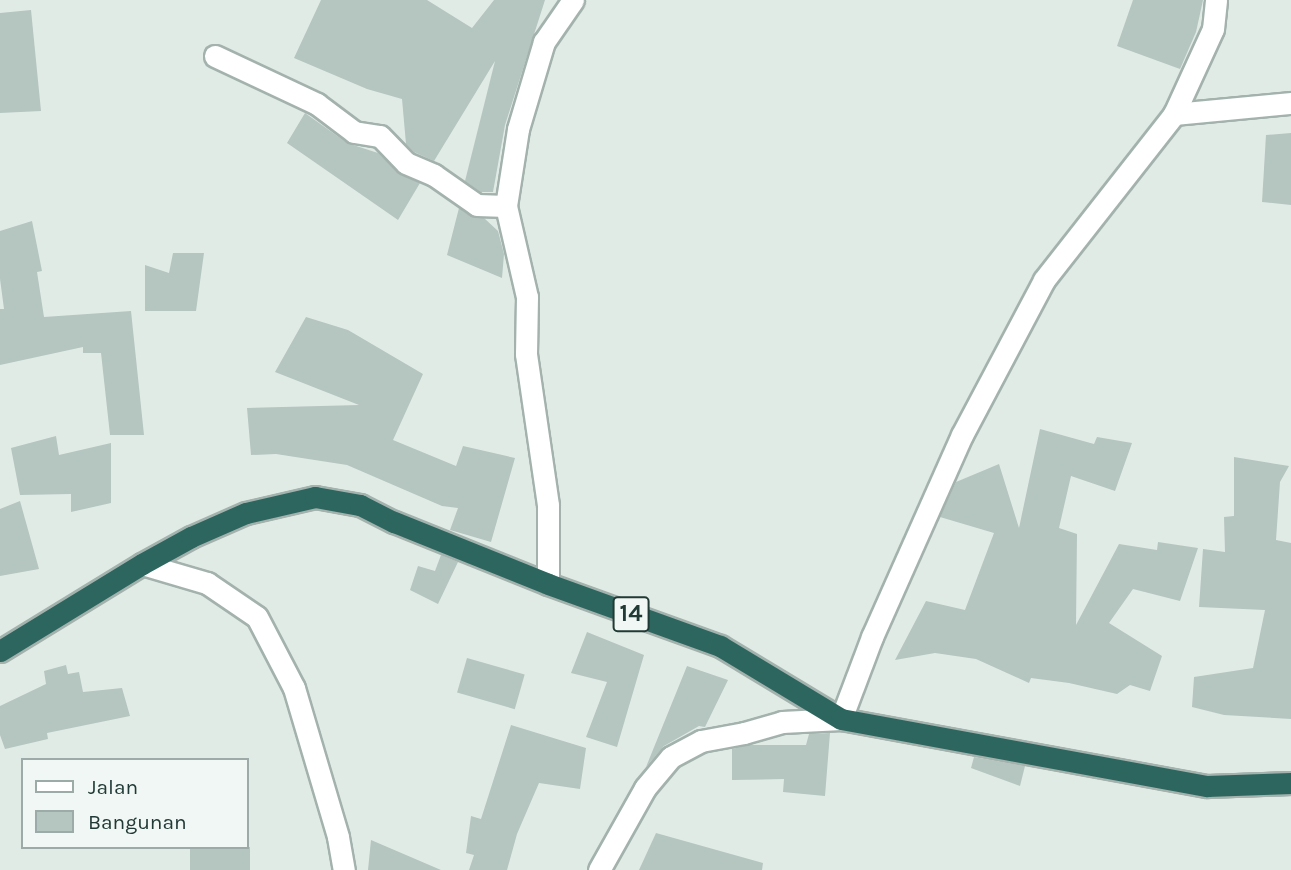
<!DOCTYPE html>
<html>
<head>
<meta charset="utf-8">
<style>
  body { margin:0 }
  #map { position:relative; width:1291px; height:870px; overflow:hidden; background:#e0ebe6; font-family:Karla,sans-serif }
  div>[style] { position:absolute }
  .building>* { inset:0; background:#b5c5c0; transform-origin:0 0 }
  .roads { filter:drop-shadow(2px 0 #a3b2ad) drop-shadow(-2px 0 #a3b2ad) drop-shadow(0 2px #a3b2ad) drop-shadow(0 -2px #a3b2ad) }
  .minor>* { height:21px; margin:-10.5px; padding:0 10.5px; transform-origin:10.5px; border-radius:10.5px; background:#fff }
  .highway>* { height:21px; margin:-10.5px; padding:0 10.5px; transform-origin:10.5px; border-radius:10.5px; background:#2d665e }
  span { translate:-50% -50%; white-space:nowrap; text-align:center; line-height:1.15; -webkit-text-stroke:7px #f0f7f4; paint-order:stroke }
  .shield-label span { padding:2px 5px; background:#f0f7f4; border:2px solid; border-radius:5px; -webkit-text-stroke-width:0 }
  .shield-label { font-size:24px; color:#213a35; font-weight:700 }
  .legend { position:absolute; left:21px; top:758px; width:228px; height:91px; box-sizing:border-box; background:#f0f7f4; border:2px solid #9daba8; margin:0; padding:9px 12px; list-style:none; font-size:21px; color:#213a35 }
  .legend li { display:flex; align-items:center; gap:14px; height:35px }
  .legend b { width:35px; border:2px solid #9daba8 }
</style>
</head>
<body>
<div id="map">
  <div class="building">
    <i style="clip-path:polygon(321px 0,427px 0,472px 28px,494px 0,545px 0,505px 125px,493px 192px,481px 192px,465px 181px,495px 61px,434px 161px,414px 152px,406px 144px,402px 99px,367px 89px,294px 58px)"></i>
    <i style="clip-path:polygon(1133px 0,1203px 0,1196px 32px,1180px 69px,1117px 46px)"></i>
    <i style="clip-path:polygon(31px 10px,41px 111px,0 113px,0 13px)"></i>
    <i style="clip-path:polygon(305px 113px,347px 143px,378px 153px,397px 172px,420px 183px,398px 220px,287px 143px)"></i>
    <i style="clip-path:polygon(1291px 133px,1291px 205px,1262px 202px,1266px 135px)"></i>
    <i style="clip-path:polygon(459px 208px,470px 216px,484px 218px,498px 231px,504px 254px,502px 278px,447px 255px)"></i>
    <i style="clip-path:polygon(32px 221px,42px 271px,37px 272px,44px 317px,131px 311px,144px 435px,110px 435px,101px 353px,83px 353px,83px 347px,0 365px,0 309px,4px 309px,0 279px,0 231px)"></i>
    <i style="clip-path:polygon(173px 253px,204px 253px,196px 311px,145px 311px,145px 265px,169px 273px)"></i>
    <i style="clip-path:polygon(306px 317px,348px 330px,423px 374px,393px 440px,456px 466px,463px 446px,515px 458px,491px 542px,450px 530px,458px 508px,442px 506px,347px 465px,276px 454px,251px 455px,247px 408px,359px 405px,275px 372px)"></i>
    <i style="clip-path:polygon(1040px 429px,1094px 444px,1097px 437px,1132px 443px,1115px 491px,1071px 476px,1059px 528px,1077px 534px,1076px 625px,1119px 544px,1157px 550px,1158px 542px,1198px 548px,1180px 601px,1133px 589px,1109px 623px,1162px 656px,1150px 691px,1130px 685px,1117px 694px,1069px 683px,1031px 678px,1029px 683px,976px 659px,935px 653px,895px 660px,926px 601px,965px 610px,994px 533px,940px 517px,956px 482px,999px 464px,1019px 528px)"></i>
    <i style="clip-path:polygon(56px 436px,59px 455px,111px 443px,111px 503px,71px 512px,71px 494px,20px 495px,11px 448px)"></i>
    <i style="clip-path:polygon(1234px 457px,1289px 466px,1280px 482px,1276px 540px,1291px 543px,1291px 719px,1224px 715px,1192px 707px,1194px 677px,1253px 668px,1265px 610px,1199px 607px,1203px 549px,1225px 552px,1224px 517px,1234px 516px)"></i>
    <i style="clip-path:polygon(20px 501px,39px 569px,0 576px,0 509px)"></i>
    <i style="clip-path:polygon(441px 555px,458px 562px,438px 604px,410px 590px,418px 566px,435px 571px)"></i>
    <i style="clip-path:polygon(587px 632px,644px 655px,617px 747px,586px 737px,607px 682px,571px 673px)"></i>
    <i style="left:467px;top:658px;width:60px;height:36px;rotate:16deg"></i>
    <i style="clip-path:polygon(66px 665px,68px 674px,79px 672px,83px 692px,122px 688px,130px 716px,47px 733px,48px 739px,5px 749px,0 735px,0 706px,46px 684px,44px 671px)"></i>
    <i style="clip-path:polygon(687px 666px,728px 680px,705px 727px,699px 726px,664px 746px,646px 767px)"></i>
    <i style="clip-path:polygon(511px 725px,586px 748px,580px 789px,539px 783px,517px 834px,507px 870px,469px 870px,474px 855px,466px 853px,471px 816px,481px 819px)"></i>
    <i style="clip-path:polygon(830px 733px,825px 796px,783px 792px,784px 779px,732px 780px,732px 749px,749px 745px,806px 745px,809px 734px)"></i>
    <i style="clip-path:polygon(974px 757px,1025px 766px,1020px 786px,971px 768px)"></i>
    <i style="clip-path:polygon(656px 833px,763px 863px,762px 870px,639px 870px)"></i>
    <i style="clip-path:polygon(371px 840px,441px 870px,368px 870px)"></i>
    <i style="left:190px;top:847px;width:60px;height:23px"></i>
  </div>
  <div class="roads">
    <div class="minor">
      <i style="left:215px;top:56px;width:113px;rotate:25.2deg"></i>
      <i style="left:317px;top:104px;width:46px;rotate:37.1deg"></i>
      <i style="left:354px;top:132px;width:26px;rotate:9deg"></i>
      <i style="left:380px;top:136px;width:37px;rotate:46deg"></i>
      <i style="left:406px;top:163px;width:30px;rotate:23deg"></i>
      <i style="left:434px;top:175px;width:52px;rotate:34.9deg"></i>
      <i style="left:477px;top:205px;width:29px;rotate:2deg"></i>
      <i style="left:1174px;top:114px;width:118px;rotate:-5.4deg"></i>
      <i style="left:142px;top:564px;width:68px;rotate:16.3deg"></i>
      <i style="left:207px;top:583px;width:60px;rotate:34.2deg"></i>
      <i style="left:257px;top:617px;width:80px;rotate:62.5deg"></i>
      <i style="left:294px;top:688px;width:155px;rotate:73.5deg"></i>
      <i style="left:338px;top:837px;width:34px;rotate:80deg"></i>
      <i style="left:548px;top:584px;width:79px;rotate:-90deg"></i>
      <i style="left:548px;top:505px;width:153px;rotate:-98.3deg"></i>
      <i style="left:526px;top:354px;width:57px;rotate:-89deg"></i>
      <i style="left:527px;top:297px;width:93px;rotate:-103deg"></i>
      <i style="left:506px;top:206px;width:78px;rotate:-81.1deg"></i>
      <i style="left:518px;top:129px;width:91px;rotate:-73.4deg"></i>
      <i style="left:544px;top:42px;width:51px;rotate:-55.4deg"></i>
      <i style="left:599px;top:870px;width:94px;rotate:-60.7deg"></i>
      <i style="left:645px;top:788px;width:40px;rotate:-50deg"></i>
      <i style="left:671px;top:757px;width:34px;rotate:-28deg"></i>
      <i style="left:701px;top:741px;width:44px;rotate:-10.5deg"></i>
      <i style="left:744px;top:733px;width:40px;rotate:-16deg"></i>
      <i style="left:782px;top:722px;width:59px;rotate:-2.9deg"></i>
      <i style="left:841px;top:719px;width:88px;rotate:-69.3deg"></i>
      <i style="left:872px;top:637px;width:221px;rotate:-66deg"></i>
      <i style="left:962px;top:435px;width:175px;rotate:-62.1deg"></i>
      <i style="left:1044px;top:280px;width:211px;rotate:-51.9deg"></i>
      <i style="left:1174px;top:114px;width:94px;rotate:-65.4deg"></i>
      <i style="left:1213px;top:29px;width:29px;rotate:-84deg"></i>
    </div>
    <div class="highway">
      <i style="left:0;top:651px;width:167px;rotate:-31.5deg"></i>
      <i style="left:142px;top:564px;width:56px;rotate:-28.9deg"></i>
      <i style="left:191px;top:537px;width:60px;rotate:-23.6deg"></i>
      <i style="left:246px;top:513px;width:71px;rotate:-13.1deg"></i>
      <i style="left:315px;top:497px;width:46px;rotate:10.1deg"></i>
      <i style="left:360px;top:505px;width:38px;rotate:27deg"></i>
      <i style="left:394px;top:522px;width:166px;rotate:21.9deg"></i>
      <i style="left:548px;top:584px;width:183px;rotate:19.8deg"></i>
      <i style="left:720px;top:646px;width:141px;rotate:31.1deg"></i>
      <i style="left:841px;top:719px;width:372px;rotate:10.4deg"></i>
      <i style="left:1207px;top:786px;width:84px;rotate:-2deg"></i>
    </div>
  </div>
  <div class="shield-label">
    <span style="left:631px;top:614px">14</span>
  </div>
  <ul class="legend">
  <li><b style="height:9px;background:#fff"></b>Jalan</li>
  <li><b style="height:19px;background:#b5c5c0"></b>Bangunan</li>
  </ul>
</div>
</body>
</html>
